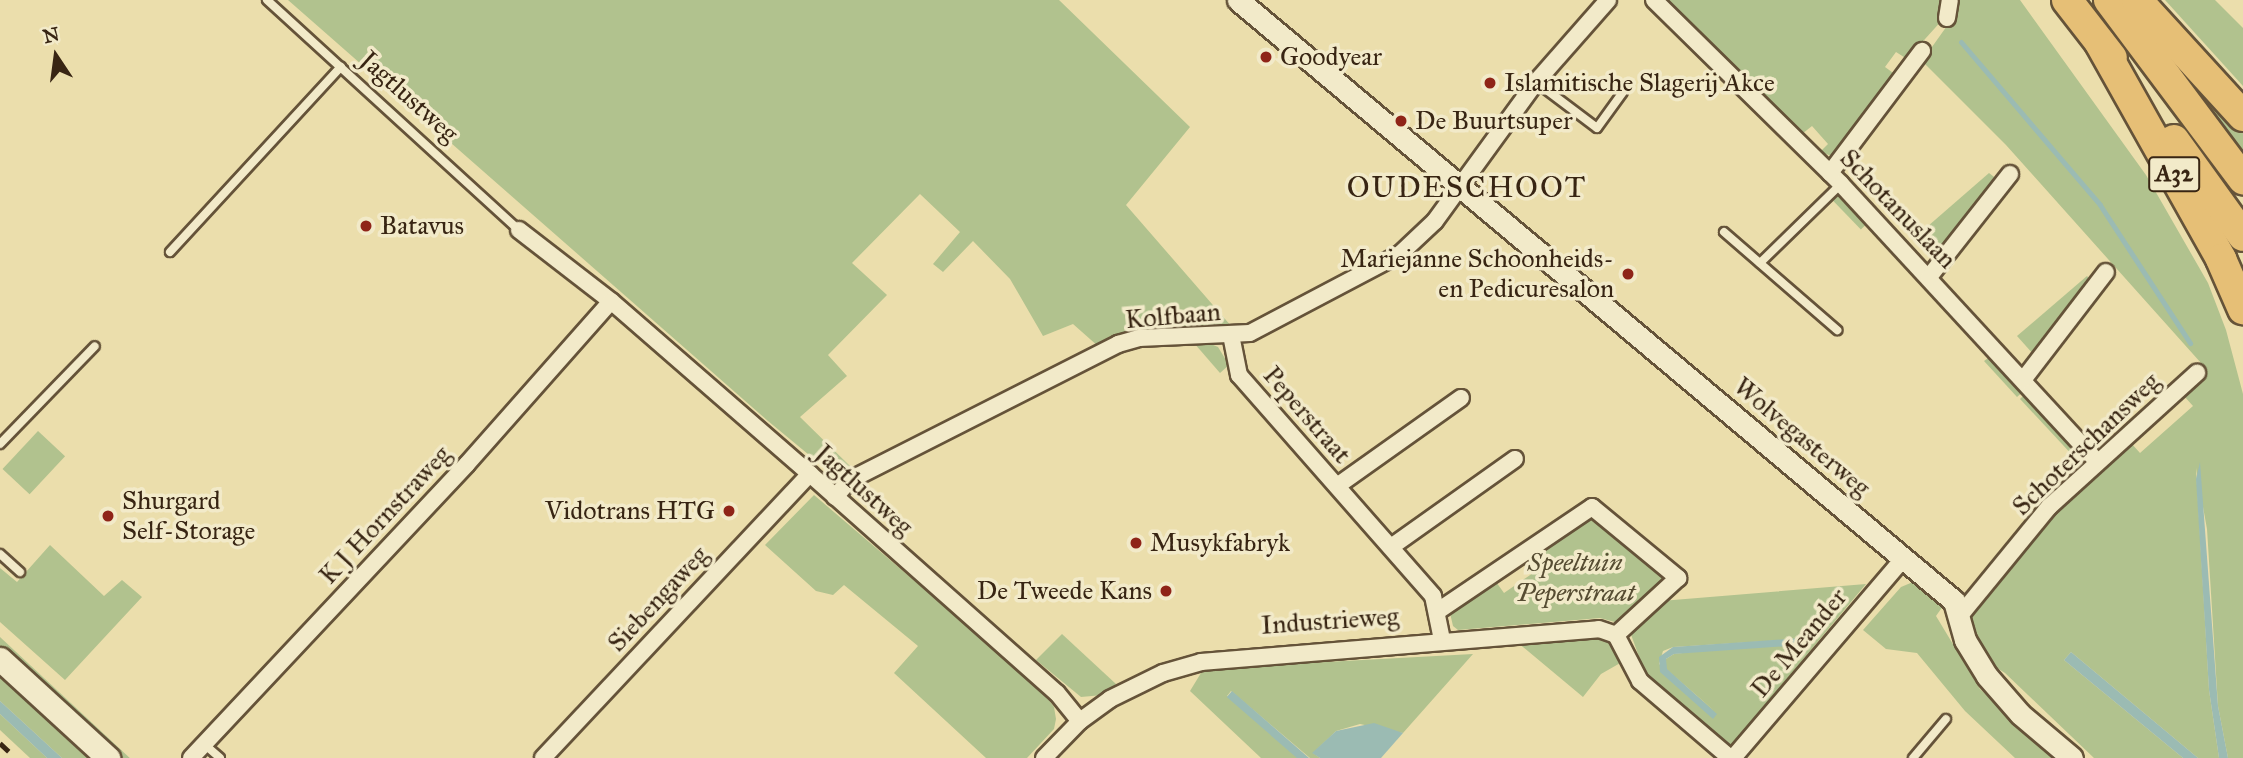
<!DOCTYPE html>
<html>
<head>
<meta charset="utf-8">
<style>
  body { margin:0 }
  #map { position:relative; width:2243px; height:758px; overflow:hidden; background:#ebdeac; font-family:"IM FELL Great Primer",serif }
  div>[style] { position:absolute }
  .green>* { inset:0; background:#b1c28e; transform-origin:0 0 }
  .water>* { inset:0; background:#9bbbb3; transform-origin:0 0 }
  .stream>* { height:5px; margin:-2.5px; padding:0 2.5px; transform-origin:2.5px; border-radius:2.5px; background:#9bbbb3 }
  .roads { filter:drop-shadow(2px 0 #655339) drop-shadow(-2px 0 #655339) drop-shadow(0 2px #655339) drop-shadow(0 -2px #655339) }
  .service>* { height:8px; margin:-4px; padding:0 4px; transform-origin:4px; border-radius:4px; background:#f2eac9 }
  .minor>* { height:16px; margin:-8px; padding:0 8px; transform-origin:8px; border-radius:8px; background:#f2eac9 }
  .tertiary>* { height:21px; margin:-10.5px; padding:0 10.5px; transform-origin:10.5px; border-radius:10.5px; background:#f2eac9 }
  .secondary>* { height:23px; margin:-11.5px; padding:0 11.5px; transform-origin:11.5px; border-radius:11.5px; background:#f2eac9 }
  .motorway>* { height:30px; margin:-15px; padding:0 15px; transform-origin:15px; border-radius:15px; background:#e6bf76 }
  .rail>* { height:5px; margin-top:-2.5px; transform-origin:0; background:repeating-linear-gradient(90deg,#382513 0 12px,transparent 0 24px) }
  .dots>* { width:19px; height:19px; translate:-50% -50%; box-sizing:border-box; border:4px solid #f2eac9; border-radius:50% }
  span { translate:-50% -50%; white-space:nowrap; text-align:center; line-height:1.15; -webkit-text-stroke:7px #f2eac9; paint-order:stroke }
  .shield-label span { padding:2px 5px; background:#f2eac9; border:2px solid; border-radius:5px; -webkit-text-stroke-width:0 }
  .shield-label { font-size:24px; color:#382513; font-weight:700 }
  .poi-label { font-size:26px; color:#382513 }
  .left { translate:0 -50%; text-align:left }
  .right { translate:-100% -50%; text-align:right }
  .street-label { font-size:26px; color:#382513 }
  .park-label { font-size:26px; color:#564c32; font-style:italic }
  .quarter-label { font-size:30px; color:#382513; letter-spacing:2px }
  .north { position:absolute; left:21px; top:21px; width:70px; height:70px; -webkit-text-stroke:5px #f2eac9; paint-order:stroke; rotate:347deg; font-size:19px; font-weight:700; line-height:28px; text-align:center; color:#382513 }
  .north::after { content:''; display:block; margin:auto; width:24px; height:32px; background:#382513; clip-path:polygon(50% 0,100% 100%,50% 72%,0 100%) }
</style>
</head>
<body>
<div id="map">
  <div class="green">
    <i style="clip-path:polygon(288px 0,1059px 0,1190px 127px,1126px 205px,1232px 327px,1099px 347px,1073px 324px,1043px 336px,1010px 279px,973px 241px,943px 272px,933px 264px,960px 232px,920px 194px,852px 263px,887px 295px,828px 355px,847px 376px,800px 417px,853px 469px,835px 470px,820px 464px,768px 421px)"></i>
    <i style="clip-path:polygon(1660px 0,1944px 0,1944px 18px,1907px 59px,1896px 52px,1885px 67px,1896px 75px,1832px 156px,1820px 152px,1828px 144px,1812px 126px,1802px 134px,1676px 10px,1673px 13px)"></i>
    <i style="clip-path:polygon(1959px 0,2020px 0,2146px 175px,2208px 283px,2226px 330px,2243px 394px,2243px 758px,2228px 758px,2218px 706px,2207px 529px,2196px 468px,2209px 690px,2219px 758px,2198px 758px,2071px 652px,2064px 660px,2183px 758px,2094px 758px,2005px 673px,1986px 661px,1966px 623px,2055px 510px,2131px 443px,2140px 453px,2193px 406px,2184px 396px,2202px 380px,2194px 370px,2201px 363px,2006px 145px,1922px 61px,1959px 9px)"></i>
    <i style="clip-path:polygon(2165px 0,2215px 0,2243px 28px,2243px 86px)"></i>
    <i style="clip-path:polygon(2175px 60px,2243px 125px,2243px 152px)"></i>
    <i style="clip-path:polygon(1989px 173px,1998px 180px,1938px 252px,1920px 233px)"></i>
    <i style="left:1841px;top:193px;width:40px;height:11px;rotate:46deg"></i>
    <i style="clip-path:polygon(2087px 276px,2093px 283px,2035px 356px,2017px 336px)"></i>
    <i style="clip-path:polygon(1206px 342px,1218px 347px,1229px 365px,1220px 373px,1194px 343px)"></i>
    <i style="clip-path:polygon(1991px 356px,2025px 390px,2017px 397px,1984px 361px)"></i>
    <i style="clip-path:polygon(2027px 392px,2079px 452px,2075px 458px,2020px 399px)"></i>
    <i style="left:38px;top:431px;width:37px;height:52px;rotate:43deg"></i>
    <i style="clip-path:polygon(814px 495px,1041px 689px,1054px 707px,1056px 719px,1054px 729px,1027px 758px,986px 758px,894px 673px,918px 646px,844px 585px,833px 595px,816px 591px,765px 545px)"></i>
    <i style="clip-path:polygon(1590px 513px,1671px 580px,1622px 624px,1600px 618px,1458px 630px,1453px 626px,1450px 613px,1494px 579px,1504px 593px,1546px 564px,1536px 549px)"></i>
    <i style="clip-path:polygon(50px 545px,104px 596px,122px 580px,142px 597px,65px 680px,0 622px,0 568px,17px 582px)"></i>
    <i style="clip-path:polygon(1913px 582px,1943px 606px,1936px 616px,1980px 689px,2055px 758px,2015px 758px,1965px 711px,1917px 653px,1886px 649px,1863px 630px,1901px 587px)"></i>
    <i style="clip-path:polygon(evenodd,1866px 584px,1749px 724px,1732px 758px,1646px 676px,1629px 629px,1661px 601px,1866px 584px,1802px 639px,1674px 654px,1666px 659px,1666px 669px,1717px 713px,1659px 664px,1663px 651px,1673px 647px,1802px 639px)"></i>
    <i style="clip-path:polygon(1062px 634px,1116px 684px,1103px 695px,1081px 697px,1036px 660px)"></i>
    <i style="left:0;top:637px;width:178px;height:9px;rotate:43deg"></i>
    <i style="clip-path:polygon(1602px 638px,1615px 644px,1622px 662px,1601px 674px,1583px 697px,1517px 642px)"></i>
    <i style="clip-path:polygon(1473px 654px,1403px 733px,1360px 724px,1336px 731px,1313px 753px,1320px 758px,1310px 758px,1231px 691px,1227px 696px,1298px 758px,1261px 758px,1190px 691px,1201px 673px,1212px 668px)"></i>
    <i style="clip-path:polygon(0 673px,93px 758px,62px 758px,0 701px)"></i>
    <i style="clip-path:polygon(0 714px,47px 758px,30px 758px,0 730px)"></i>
  </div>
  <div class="water">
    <i style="clip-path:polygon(2200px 462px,2218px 706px,2228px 758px,2219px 758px,2209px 690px,2196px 479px)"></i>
    <i style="clip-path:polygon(1802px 638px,1803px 645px,1674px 654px,1666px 659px,1667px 669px,1717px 714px,1713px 719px,1660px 672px,1659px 657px,1673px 647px)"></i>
    <i style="clip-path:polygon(2071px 652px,2198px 758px,2183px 758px,2064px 660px)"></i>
    <i style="left:1232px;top:691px;width:103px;height:8px;rotate:41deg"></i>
    <i style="clip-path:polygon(0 701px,62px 758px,47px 758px,0 714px)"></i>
    <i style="clip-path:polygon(1374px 723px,1403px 733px,1381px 758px,1320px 758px,1312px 753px,1336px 731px)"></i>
  </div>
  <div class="stream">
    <i style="left:1961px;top:42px;width:214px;rotate:49.5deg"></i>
    <i style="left:2100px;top:205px;width:165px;rotate:56.9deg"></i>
  </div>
  <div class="roads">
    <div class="service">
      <i style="left:267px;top:0;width:341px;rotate:42.4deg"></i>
      <i style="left:1536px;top:82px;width:76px;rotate:37deg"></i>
      <i style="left:1597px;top:128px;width:44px;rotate:-54.2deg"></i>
      <i style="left:1724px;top:232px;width:150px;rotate:40.9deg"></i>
      <i style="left:170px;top:252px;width:252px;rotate:-47.3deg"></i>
      <i style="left:1760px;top:263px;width:113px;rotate:-44.3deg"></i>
      <i style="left:0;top:444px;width:136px;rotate:-45.9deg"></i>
      <i style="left:0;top:554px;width:27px;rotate:42deg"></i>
      <i style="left:204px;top:744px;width:21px;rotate:41deg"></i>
      <i style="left:1913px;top:758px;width:51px;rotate:-49.8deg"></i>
    </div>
    <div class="minor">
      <i style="left:1654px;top:0;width:262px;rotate:44.5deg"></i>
      <i style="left:1841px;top:184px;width:377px;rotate:47.3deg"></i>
      <i style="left:1947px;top:18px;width:18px;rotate:-81deg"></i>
      <i style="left:1830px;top:173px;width:153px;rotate:-53deg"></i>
      <i style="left:519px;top:230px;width:116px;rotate:37.7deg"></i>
      <i style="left:611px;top:301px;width:264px;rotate:41deg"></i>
      <i style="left:810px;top:474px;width:330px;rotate:41.6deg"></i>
      <i style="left:1057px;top:693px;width:36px;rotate:51deg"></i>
      <i style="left:1929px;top:277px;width:131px;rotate:-51.8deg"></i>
      <i style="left:1231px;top:335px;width:41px;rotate:78.7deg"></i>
      <i style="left:1239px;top:375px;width:294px;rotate:48.7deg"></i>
      <i style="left:1433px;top:596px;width:45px;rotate:78.4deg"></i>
      <i style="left:2023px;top:380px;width:136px;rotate:-52.5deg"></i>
      <i style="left:1337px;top:486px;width:152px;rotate:-35.4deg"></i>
      <i style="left:835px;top:497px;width:23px;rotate:-49deg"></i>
      <i style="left:850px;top:480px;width:301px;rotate:-26.9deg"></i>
      <i style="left:1118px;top:344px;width:22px;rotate:-16deg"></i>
      <i style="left:1139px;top:338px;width:111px;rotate:-2.6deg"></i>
      <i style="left:1250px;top:333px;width:170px;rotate:-27.8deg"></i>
      <i style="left:1400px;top:254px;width:48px;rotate:-43.3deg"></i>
      <i style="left:1435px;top:221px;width:172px;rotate:-54deg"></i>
      <i style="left:1536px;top:82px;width:109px;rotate:-48.7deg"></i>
      <i style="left:1391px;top:547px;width:152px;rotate:-35.4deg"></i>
      <i style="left:1438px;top:611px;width:186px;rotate:-34deg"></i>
      <i style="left:1592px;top:507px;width:112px;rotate:39.5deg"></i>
      <i style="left:1678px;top:578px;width:84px;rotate:137.4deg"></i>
      <i style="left:1958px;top:618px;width:144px;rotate:-50.7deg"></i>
      <i style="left:2049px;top:507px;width:200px;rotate:-42.2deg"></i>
      <i style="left:191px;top:758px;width:403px;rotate:-46.8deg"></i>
      <i style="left:467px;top:464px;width:217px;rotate:-48.5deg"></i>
      <i style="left:543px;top:758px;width:390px;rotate:-46.8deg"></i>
      <i style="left:1044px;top:758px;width:52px;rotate:-45.8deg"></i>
      <i style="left:1080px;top:721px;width:37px;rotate:-36deg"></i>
      <i style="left:1110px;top:699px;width:59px;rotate:-26.1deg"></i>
      <i style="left:1163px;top:673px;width:40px;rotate:-16deg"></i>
      <i style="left:1201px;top:662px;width:399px;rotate:-4.7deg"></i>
      <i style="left:1599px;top:629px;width:18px;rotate:19deg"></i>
      <i style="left:1616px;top:635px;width:52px;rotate:62.4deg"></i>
      <i style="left:1640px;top:681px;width:118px;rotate:40.5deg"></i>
      <i style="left:1733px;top:758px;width:262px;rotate:-49.5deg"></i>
    </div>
    <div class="tertiary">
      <i style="left:1238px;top:0;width:935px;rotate:40.01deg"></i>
      <i style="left:1954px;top:601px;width:41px;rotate:74.2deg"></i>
      <i style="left:1965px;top:640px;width:42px;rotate:58.6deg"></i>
      <i style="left:1987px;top:676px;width:50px;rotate:49deg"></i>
      <i style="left:2020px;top:714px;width:68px;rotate:40.2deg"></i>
    </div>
    <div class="secondary">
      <i style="left:0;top:659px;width:147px;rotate:42.5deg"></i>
    </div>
    <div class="motorway">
      <i style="left:2067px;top:0;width:73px;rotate:52.2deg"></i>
      <i style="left:2109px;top:0;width:224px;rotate:53.2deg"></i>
      <i style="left:2137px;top:0;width:157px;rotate:47.6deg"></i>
      <i style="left:2100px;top:43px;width:248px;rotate:60.7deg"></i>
      <i style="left:2221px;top:259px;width:55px;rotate:66.3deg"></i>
      <i style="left:2174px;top:140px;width:118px;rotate:54.3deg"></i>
    </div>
  </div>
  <div class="rail">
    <i style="left:0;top:743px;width:22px;rotate:43deg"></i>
  </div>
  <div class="dots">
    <i style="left:1266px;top:57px;background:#8f2418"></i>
    <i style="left:1490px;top:83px;background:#8f2418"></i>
    <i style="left:1401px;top:121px;background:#8f2418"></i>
    <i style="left:366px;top:226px;background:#8f2418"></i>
    <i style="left:1628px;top:274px;background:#8f2418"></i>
    <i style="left:729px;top:511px;background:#8f2418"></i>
    <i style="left:108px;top:516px;background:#8f2418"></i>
    <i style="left:1136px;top:543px;background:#8f2418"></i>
    <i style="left:1166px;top:591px;background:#8f2418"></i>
  </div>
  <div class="shield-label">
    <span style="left:2174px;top:174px">A32</span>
  </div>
  <div class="poi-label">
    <span class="left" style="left:1280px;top:57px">Goodyear</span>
    <span class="left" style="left:1504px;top:83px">Islamitische Slagerij Akce</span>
    <span class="left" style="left:1415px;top:121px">De Buurtsuper</span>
    <span class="left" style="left:380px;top:226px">Batavus</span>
    <span class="right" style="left:1614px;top:274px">Mariejanne Schoonheids-<br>en Pedicuresalon</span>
    <span class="left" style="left:122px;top:516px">Shurgard<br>Self-Storage</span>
    <span class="right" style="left:715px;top:511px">Vidotrans HTG</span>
    <span class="left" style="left:1150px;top:543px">Musykfabryk</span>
    <span class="right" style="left:1152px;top:591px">De Tweede Kans</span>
  </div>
  <div class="street-label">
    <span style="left:409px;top:97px;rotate:42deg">Jagtlustweg</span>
    <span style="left:1898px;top:209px;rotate:46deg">Schotanuslaan</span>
    <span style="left:1173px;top:316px;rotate:-5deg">Kolfbaan</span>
    <span style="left:1307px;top:415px;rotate:49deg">Peperstraat</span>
    <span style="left:1802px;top:437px;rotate:40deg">Wolvegasterweg</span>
    <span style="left:2086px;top:444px;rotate:-44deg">Schoterschansweg</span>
    <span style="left:864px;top:490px;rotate:42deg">Jagtlustweg</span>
    <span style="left:385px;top:515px;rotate:-47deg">K J Hornstraweg</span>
    <span style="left:658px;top:599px;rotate:-47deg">Siebengaweg</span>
    <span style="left:1330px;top:621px;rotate:-4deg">Industrieweg</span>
    <span style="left:1799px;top:643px;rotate:-50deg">De Meander</span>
  </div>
  <div class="park-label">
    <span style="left:1575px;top:578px">Speeltuin<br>Peperstraat</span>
  </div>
  <div class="quarter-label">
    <span style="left:1467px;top:187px">OUDESCHOOT</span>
  </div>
  <div class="north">N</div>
</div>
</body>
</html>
